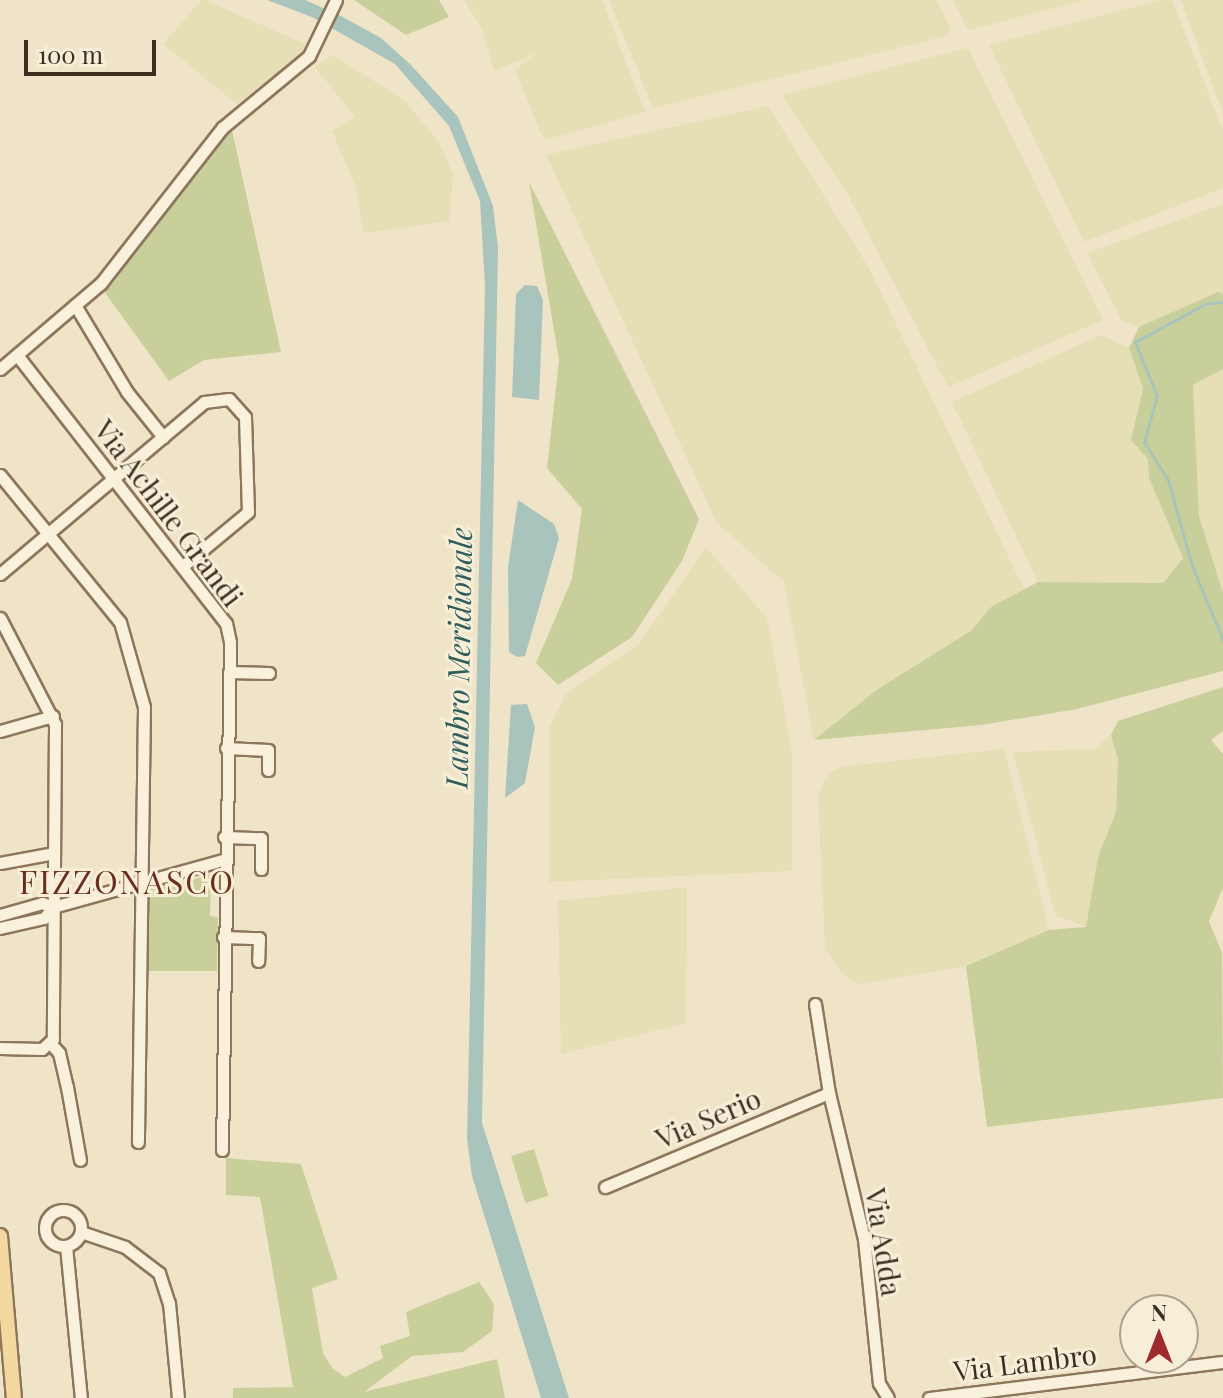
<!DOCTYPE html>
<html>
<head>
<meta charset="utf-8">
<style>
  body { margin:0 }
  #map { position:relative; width:1223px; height:1398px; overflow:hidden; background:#f0e4c8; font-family:"Playfair Display",serif }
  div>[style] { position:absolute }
  .farmland>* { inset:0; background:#e6deb5 }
  .green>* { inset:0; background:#c9cf9b; transform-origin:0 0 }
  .water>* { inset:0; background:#a9c4bc }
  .stream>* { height:3px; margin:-1.5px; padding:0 1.5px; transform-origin:1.5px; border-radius:1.5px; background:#a9c4bc }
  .roads { filter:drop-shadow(2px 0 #8d765c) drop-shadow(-2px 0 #8d765c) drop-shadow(0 2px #8d765c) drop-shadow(0 -2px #8d765c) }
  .minor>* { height:11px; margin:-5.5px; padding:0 5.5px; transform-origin:5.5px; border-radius:5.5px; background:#faf1dc }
  .minor>.ring { margin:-5.5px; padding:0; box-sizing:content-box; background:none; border:11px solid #faf1dc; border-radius:50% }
  .major>* { height:14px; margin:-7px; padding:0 7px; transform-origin:7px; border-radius:7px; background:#f3d9a0 }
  span { translate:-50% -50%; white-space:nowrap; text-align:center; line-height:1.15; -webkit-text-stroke:6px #f7eed8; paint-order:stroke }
  .street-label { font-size:28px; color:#3d2e20 }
  .water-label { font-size:30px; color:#2f5d5a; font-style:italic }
  .quarter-label { font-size:32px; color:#6b2e1e; letter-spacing:2px }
  .north { position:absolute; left:1119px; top:1294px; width:80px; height:80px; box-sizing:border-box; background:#f7eed8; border:2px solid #ada18e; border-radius:50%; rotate:0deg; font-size:22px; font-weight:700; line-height:32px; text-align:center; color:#3d2e20 }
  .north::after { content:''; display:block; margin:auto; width:28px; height:36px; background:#9e2a2b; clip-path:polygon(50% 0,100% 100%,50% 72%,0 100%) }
  .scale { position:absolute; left:24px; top:40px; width:132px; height:36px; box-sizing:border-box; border:4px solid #3d2e20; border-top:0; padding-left:10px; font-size:24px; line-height:28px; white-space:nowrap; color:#3d2e20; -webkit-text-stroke:6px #f7eed8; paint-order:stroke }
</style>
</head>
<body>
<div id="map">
  <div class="farmland">
    <i style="clip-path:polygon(201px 0,205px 0,312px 47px,237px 104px,163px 44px)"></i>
    <i style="clip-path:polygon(464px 0,602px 0,645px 112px,544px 140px,515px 70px,538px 52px,494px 71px,482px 28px)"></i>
    <i style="clip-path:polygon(609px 0,936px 0,951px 29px,946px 36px,653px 108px)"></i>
    <i style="clip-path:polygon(953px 0,1086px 0,968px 30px)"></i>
    <i style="clip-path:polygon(1161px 0,1172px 0,1223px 131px,1223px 188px,1084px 242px,989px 45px)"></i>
    <i style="clip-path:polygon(1181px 0,1223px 0,1223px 114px)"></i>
    <i style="clip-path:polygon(968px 48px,1103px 320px,948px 387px,847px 193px,782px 95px)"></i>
    <i style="clip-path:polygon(333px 55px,405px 101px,439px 142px,453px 174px,449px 221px,364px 233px,356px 188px,332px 131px,355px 117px,315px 67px)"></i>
    <i style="clip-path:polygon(768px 106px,869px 268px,1025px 591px,991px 607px,972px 630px,878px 689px,814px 740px,784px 582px,717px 523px,546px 155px)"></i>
    <i style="clip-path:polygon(1223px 204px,1223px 294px,1139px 327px,1122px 321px,1087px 253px)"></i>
    <i style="clip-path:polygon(1101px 335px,1129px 348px,1143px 387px,1131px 440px,1148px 459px,1149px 478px,1183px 558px,1163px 583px,1038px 582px,952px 402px)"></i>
    <i style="clip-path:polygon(1223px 369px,1223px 593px,1199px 516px,1193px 385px)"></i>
    <i style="clip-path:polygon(706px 547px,767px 618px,792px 752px,792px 871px,549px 882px,549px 728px,566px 694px,639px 644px)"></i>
    <i style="clip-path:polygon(1111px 735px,1118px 760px,1116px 812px,1098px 857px,1086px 927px,1055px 915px,1013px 752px,1094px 749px)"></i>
    <i style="clip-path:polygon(1004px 749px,1049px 930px,966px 966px,857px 984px,842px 974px,825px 948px,818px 795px,824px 780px,833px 770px,846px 766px)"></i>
    <i style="clip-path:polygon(687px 887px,686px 1023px,561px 1054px,558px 901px)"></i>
  </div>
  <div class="green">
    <i style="clip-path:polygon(354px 0,439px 0,449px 17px,406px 35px)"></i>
    <i style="clip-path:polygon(232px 130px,281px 352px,204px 360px,169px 381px,103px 290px,115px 281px,154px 220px,221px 136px)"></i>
    <i style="clip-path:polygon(529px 182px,699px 519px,682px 561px,632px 637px,558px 685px,536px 663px,572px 579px,582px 509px,547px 468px,559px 360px)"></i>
    <i style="clip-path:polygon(1218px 292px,1223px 294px,1223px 369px,1193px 385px,1199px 516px,1223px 593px,1223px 671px,1077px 709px,981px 725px,814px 740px,878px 689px,972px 630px,991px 607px,1038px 582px,1163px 583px,1183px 558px,1149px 478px,1148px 459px,1131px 440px,1143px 388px,1129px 348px,1139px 327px)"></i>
    <i style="clip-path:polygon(1223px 687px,1223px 731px,1211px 740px,1223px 754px,1223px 888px,1209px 921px,1222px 953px,1223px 1098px,987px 1127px,966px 966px,1049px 930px,1086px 927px,1098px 857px,1116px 812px,1118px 760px,1111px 735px,1118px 721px)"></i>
    <i style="clip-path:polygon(211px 874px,210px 916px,218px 917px,217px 971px,145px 971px,146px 888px,171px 877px,175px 885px)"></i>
    <i style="left:534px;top:1149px;width:49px;height:24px;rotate:73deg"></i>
    <i style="clip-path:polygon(226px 1158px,301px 1164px,338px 1279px,312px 1288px,323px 1353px,333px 1369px,345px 1377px,383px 1358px,380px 1346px,410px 1336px,406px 1312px,479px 1282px,494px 1304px,492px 1331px,463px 1352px,412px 1356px,364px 1392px,497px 1359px,505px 1398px,233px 1398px,233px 1388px,293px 1387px,260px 1197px,226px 1195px)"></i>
  </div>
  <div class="water">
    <i style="clip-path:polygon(267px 0,305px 0,339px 15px,381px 38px,411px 65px,458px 117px,493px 206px,498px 248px,482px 1123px,569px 1398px,541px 1398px,472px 1176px,467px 1139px,485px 286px,480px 201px,449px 126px,395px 64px,312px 17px)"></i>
    <i style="clip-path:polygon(525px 285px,537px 286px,543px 300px,539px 400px,512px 397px,516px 294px)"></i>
    <i style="clip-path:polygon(518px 500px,554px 524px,559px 538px,525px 656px,517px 657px,509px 652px,508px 567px)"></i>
    <i style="clip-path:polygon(527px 704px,535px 727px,525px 783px,505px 798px,511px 705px)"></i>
  </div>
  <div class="stream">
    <i style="left:1223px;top:302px;width:18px;rotate:174deg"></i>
    <i style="left:1205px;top:304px;width:80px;rotate:151.5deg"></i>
    <i style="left:1135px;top:342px;width:58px;rotate:67.8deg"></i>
    <i style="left:1157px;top:396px;width:48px;rotate:105.8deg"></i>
    <i style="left:1144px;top:442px;width:45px;rotate:57.7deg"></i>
    <i style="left:1168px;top:480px;width:89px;rotate:74.4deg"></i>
    <i style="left:1192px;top:566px;width:80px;rotate:67.3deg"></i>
  </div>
  <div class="roads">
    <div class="minor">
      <i style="left:75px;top:305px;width:101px;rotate:59.1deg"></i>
      <i style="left:127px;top:392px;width:58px;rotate:51.3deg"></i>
      <i style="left:17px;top:355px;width:340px;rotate:52.1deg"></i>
      <i style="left:226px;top:623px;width:19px;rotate:78deg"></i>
      <i style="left:230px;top:642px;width:508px;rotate:90.9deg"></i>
      <i style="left:0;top:369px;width:133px;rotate:-40.4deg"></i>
      <i style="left:101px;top:283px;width:197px;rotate:-52deg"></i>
      <i style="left:222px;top:128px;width:113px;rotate:-39.6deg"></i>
      <i style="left:309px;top:56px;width:62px;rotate:-64.3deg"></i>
      <i style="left:0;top:475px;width:190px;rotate:50.8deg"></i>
      <i style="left:120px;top:622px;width:88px;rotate:74.2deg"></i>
      <i style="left:144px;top:707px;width:435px;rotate:90.8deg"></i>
      <i style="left:0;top:574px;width:267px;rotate:-40.1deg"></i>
      <i style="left:204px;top:402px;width:25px;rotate:-7deg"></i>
      <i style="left:229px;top:399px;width:24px;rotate:48deg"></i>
      <i style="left:245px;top:417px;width:95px;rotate:88.2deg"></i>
      <i style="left:248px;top:512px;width:85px;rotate:140.3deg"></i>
      <i style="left:0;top:618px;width:119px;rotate:62.6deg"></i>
      <i style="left:55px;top:724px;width:315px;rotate:90.4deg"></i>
      <i style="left:53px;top:1039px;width:15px;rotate:138deg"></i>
      <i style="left:42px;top:1049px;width:42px;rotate:-178.6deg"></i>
      <i style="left:229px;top:672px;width:40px;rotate:1.4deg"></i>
      <i style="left:0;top:731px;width:55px;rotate:-15.8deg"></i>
      <i style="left:226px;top:748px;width:42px;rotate:2.7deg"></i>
      <i style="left:268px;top:750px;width:20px;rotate:90deg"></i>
      <i style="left:224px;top:837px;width:37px;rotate:2deg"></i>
      <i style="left:261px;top:838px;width:31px;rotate:90deg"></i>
      <i style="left:0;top:863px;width:55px;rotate:-10.5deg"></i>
      <i style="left:53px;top:907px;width:176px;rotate:-15.5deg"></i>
      <i style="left:0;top:915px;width:44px;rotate:-15.9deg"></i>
      <i style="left:42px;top:903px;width:12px;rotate:20deg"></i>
      <i style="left:53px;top:907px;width:14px;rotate:129deg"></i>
      <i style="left:44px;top:918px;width:45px;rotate:167.2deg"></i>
      <i style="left:223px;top:937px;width:36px;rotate:2deg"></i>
      <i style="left:259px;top:938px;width:23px;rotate:92deg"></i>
      <i style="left:815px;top:1004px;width:90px;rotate:81.1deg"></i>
      <i style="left:829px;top:1093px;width:150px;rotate:76.5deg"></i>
      <i style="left:864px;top:1239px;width:145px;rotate:84.1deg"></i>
      <i style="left:879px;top:1383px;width:17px;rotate:59deg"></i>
      <i style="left:51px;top:1044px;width:12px;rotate:48deg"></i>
      <i style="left:59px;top:1053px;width:35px;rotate:77deg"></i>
      <i style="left:67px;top:1087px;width:74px;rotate:79.9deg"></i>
      <i style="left:605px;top:1187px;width:243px;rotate:-22.8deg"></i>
      <i class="ring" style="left:45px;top:1210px;width:25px;height:25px"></i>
      <i style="left:81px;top:1232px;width:46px;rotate:18.8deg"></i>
      <i style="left:125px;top:1247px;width:43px;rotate:37.4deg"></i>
      <i style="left:159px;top:1273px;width:32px;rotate:72deg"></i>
      <i style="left:169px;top:1303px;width:95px;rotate:84.6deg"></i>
      <i style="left:66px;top:1246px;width:153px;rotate:84.4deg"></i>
      <i style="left:929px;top:1398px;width:296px;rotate:-7deg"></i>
    </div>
    <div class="major">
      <i style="left:0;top:1236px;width:163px;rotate:85.1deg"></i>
    </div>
  </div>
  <div class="street-label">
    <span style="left:169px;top:513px;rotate:53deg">Via Achille Grandi</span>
    <span style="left:708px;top:1118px;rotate:-23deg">Via Serio</span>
    <span style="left:884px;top:1242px;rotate:81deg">Via Adda</span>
    <span style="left:1025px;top:1362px;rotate:-7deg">Via Lambro</span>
  </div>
  <div class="water-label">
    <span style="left:458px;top:658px;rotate:-89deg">Lambro Meridionale</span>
  </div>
  <div class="quarter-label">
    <span style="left:127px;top:881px">FIZZONASCO</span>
  </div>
  <div class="north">N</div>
  <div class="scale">100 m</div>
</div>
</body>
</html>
